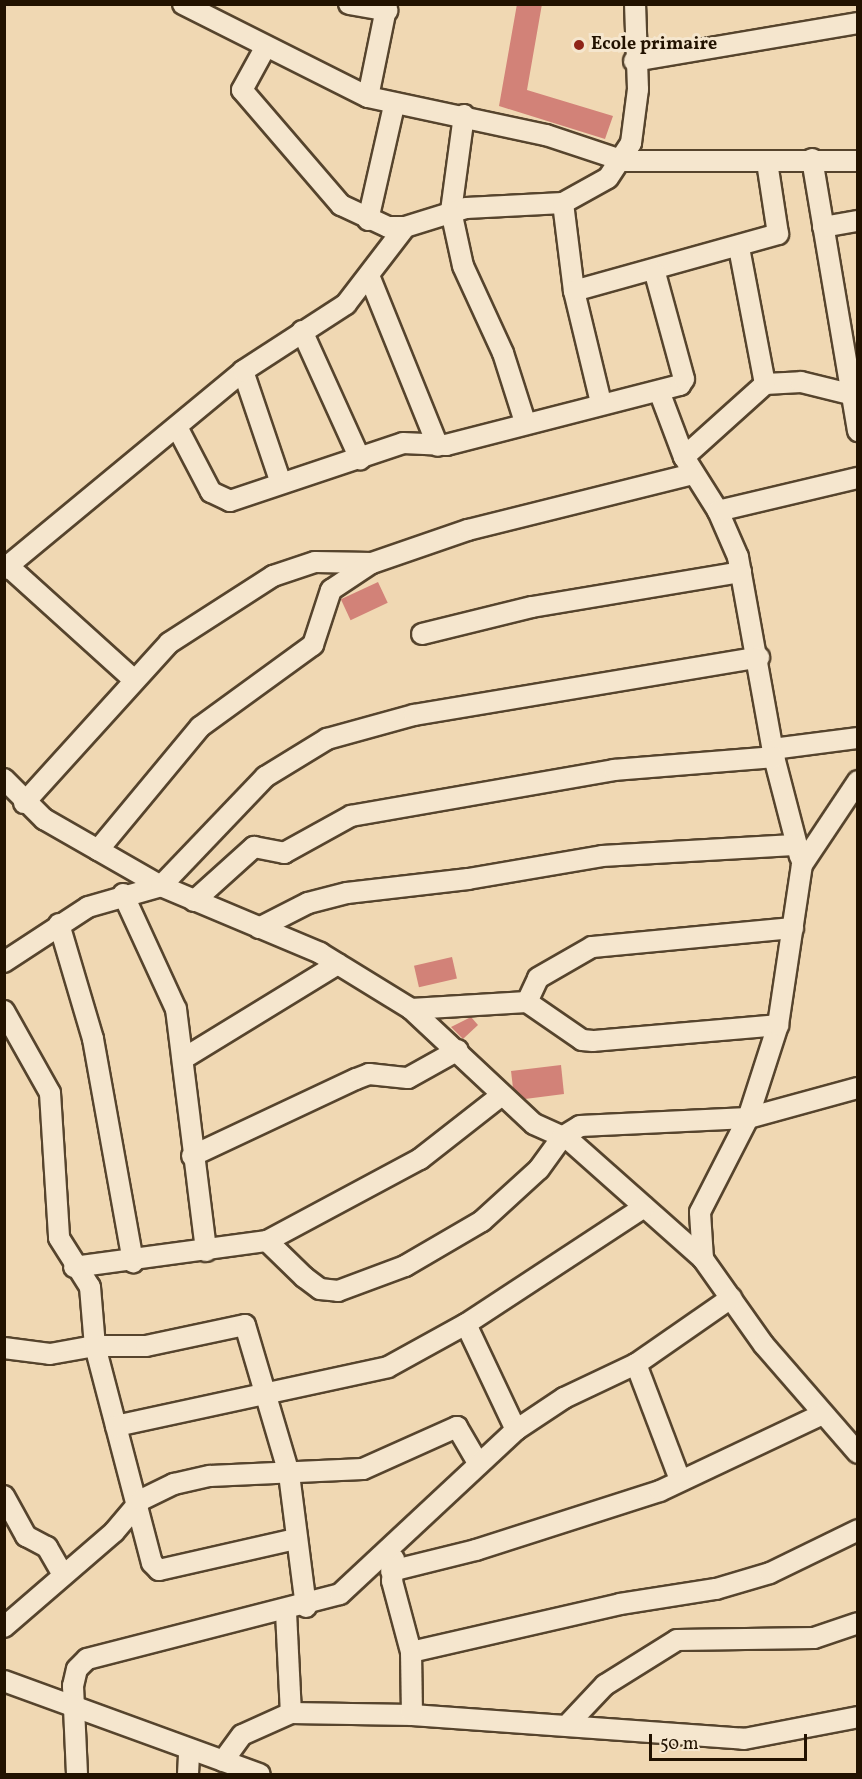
<!DOCTYPE html>
<html>
<head>
<meta charset="utf-8">
<style>
  body { margin:0 }
  #map { position:relative; width:862px; height:1779px; overflow:hidden; background:#f0d8b3; font-family:Vollkorn,serif }
  div>[style] { position:absolute }
  .building>* { inset:0; background:#d28278; transform-origin:0 0 }
  .roads { filter:drop-shadow(2px 0 #56442d) drop-shadow(-2px 0 #56442d) drop-shadow(0 2px #56442d) drop-shadow(0 -2px #56442d) }
  .minor>* { height:20px; margin:-10px; padding:0 10px; transform-origin:10px; border-radius:10px; background:#f5e6ce }
  .dots>* { width:16px; height:16px; translate:-50% -50%; box-sizing:border-box; border:3px solid #f5e6ce; border-radius:50% }
  span { translate:-50% -50%; white-space:nowrap; text-align:center; line-height:1.15; -webkit-text-stroke:6px #f5e6ce; paint-order:stroke }
  .poi-label { font-size:18px; color:#221200; font-weight:700 }
  .left { translate:0 -50%; text-align:left }
  .frame { position:absolute; inset:0; border:6px solid #221200; pointer-events:none }
  .scale { position:absolute; left:649px; top:1734px; width:158px; height:27px; box-sizing:border-box; border:3px solid #221200; border-top:0; padding-left:8px; font-size:18px; line-height:21px; white-space:nowrap; color:#221200; -webkit-text-stroke:4px #f5e6ce; paint-order:stroke }
</style>
</head>
<body>
<div id="map">
  <div class="building">
    <i style="clip-path:polygon(517px 4px,542px 4px,527px 90px,613px 116px,605px 139px,499px 106px)"></i>
    <i style="left:378px;top:582px;width:23px;height:41px;rotate:65deg"></i>
    <i style="left:452px;top:957px;width:22px;height:39px;rotate:77deg"></i>
    <i style="clip-path:polygon(471px 1017px,478px 1025px,463px 1039px,451px 1027px)"></i>
    <i style="clip-path:polygon(561px 1065px,564px 1094px,525px 1099px,513px 1088px,511px 1071px)"></i>
  </div>
  <div class="roads">
    <div class="minor">
      <i style="left:183px;top:4px;width:207px;rotate:26.7deg"></i>
      <i style="left:368px;top:97px;width:182px;rotate:12.1deg"></i>
      <i style="left:546px;top:135px;width:82px;rotate:18.4deg"></i>
      <i style="left:624px;top:161px;width:234px"></i>
      <i style="left:349px;top:4px;width:39px;rotate:10deg"></i>
      <i style="left:265px;top:48px;width:48px;rotate:118.7deg"></i>
      <i style="left:242px;top:90px;width:152px;rotate:49.3deg"></i>
      <i style="left:341px;top:205px;width:52px;rotate:25.1deg"></i>
      <i style="left:388px;top:227px;width:17px"></i>
      <i style="left:634px;top:61px;width:227px;rotate:-9.6deg"></i>
      <i style="left:368px;top:97px;width:95px;rotate:-78.5deg"></i>
      <i style="left:464px;top:115px;width:97px;rotate:97.7deg"></i>
      <i style="left:451px;top:211px;width:56px;rotate:77.7deg"></i>
      <i style="left:463px;top:266px;width:96px;rotate:65.3deg"></i>
      <i style="left:503px;top:353px;width:72px;rotate:72.3deg"></i>
      <i style="left:812px;top:159px;width:276px;rotate:80.4deg"></i>
      <i style="left:563px;top:203px;width:89px;rotate:82.9deg"></i>
      <i style="left:574px;top:291px;width:115px;rotate:76.4deg"></i>
      <i style="left:368px;top:220px;width:117px;rotate:-77.2deg"></i>
      <i style="left:823px;top:227px;width:36px;rotate:-10deg"></i>
      <i style="left:370px;top:278px;width:181px;rotate:68deg"></i>
      <i style="left:574px;top:291px;width:212px;rotate:-15.6deg"></i>
      <i style="left:778px;top:234px;width:73px;rotate:-98.7deg"></i>
      <i style="left:302px;top:331px;width:141px;rotate:65.6deg"></i>
      <i style="left:243px;top:371px;width:118px;rotate:71.3deg"></i>
      <i style="left:765px;top:384px;width:36px;rotate:-3deg"></i>
      <i style="left:801px;top:382px;width:59px;rotate:13.8deg"></i>
      <i style="left:659px;top:391px;width:71px;rotate:69.3deg"></i>
      <i style="left:684px;top:457px;width:64px;rotate:57.8deg"></i>
      <i style="left:718px;top:511px;width:50px;rotate:66.5deg"></i>
      <i style="left:738px;top:557px;width:203px;rotate:79.8deg"></i>
      <i style="left:774px;top:757px;width:103px;rotate:75.4deg"></i>
      <i style="left:178px;top:429px;width:71px;rotate:62.4deg"></i>
      <i style="left:211px;top:492px;width:21px;rotate:25deg"></i>
      <i style="left:230px;top:501px;width:182px;rotate:-18.5deg"></i>
      <i style="left:403px;top:443px;width:43px;rotate:2.7deg"></i>
      <i style="left:446px;top:445px;width:242px;rotate:-14.4deg"></i>
      <i style="left:680px;top:385px;width:7px;rotate:-56deg"></i>
      <i style="left:684px;top:379px;width:110px;rotate:-105.3deg"></i>
      <i style="left:684px;top:457px;width:109px;rotate:-42deg"></i>
      <i style="left:765px;top:384px;width:138px;rotate:-100.8deg"></i>
      <i style="left:718px;top:511px;width:144px;rotate:-13.3deg"></i>
      <i style="left:8px;top:566px;width:170px;rotate:42.1deg"></i>
      <i style="left:4px;top:569px;width:310px;rotate:-39.6deg"></i>
      <i style="left:243px;top:371px;width:123px;rotate:-33deg"></i>
      <i style="left:346px;top:304px;width:97px;rotate:-52.5deg"></i>
      <i style="left:405px;top:227px;width:64px;rotate:-17.3deg"></i>
      <i style="left:466px;top:208px;width:97px;rotate:-3deg"></i>
      <i style="left:563px;top:203px;width:51px;rotate:-29.1deg"></i>
      <i style="left:608px;top:178px;width:42px;rotate:-56.7deg"></i>
      <i style="left:631px;top:143px;width:54px;rotate:-82.6deg"></i>
      <i style="left:638px;top:89px;width:85px;rotate:-92deg"></i>
      <i style="left:422px;top:634px;width:113px;rotate:-13.8deg"></i>
      <i style="left:532px;top:607px;width:212px;rotate:-9.5deg"></i>
      <i style="left:773px;top:749px;width:86px;rotate:-7.4deg"></i>
      <i style="left:4px;top:779px;width:57px;rotate:45deg"></i>
      <i style="left:44px;top:819px;width:135px;rotate:29.8deg"></i>
      <i style="left:161px;top:886px;width:173px;rotate:22.8deg"></i>
      <i style="left:320px;top:953px;width:107px;rotate:31.6deg"></i>
      <i style="left:411px;top:1009px;width:168px;rotate:43.1deg"></i>
      <i style="left:534px;top:1124px;width:37px;rotate:24deg"></i>
      <i style="left:568px;top:1139px;width:181px;rotate:41.6deg"></i>
      <i style="left:703px;top:1259px;width:105px;rotate:54.7deg"></i>
      <i style="left:764px;top:1345px;width:143px;rotate:49deg"></i>
      <i style="left:24px;top:803px;width:216px;rotate:-47.8deg"></i>
      <i style="left:169px;top:643px;width:124px;rotate:-32.8deg"></i>
      <i style="left:273px;top:576px;width:44px;rotate:-18.4deg"></i>
      <i style="left:315px;top:562px;width:57px;rotate:1deg"></i>
      <i style="left:372px;top:563px;width:102px;rotate:-19deg"></i>
      <i style="left:468px;top:530px;width:231px;rotate:-14deg"></i>
      <i style="left:98px;top:850px;width:160px;rotate:-50.3deg"></i>
      <i style="left:200px;top:727px;width:140px;rotate:-36deg"></i>
      <i style="left:313px;top:645px;width:58px;rotate:-71.9deg"></i>
      <i style="left:331px;top:590px;width:47px;rotate:-33.7deg"></i>
      <i style="left:123px;top:894px;width:127px;rotate:65.3deg"></i>
      <i style="left:176px;top:1009px;width:244px;rotate:82.9deg"></i>
      <i style="left:194px;top:901px;width:81px;rotate:-42deg"></i>
      <i style="left:254px;top:847px;width:31px;rotate:11deg"></i>
      <i style="left:284px;top:853px;width:77px;rotate:-28.9deg"></i>
      <i style="left:351px;top:816px;width:267px;rotate:-9.9deg"></i>
      <i style="left:614px;top:770px;width:161px;rotate:-4.6deg"></i>
      <i style="left:59px;top:924px;width:120px;rotate:73.5deg"></i>
      <i style="left:93px;top:1039px;width:227px;rotate:79.8deg"></i>
      <i style="left:259px;top:928px;width:55px;rotate:-27deg"></i>
      <i style="left:308px;top:903px;width:40px;rotate:-14.4deg"></i>
      <i style="left:347px;top:893px;width:122px;rotate:-6.6deg"></i>
      <i style="left:468px;top:879px;width:136px;rotate:-9.7deg"></i>
      <i style="left:602px;top:856px;width:192px;rotate:-3.3deg"></i>
      <i style="left:4px;top:962px;width:100px;rotate:-33.2deg"></i>
      <i style="left:88px;top:907px;width:76px;rotate:-16deg"></i>
      <i style="left:161px;top:886px;width:151px;rotate:-46.3deg"></i>
      <i style="left:265px;top:777px;width:73px;rotate:-31.5deg"></i>
      <i style="left:327px;top:739px;width:90px;rotate:-15.4deg"></i>
      <i style="left:414px;top:715px;width:350px;rotate:-9.5deg"></i>
      <i style="left:527px;top:1002px;width:26px;rotate:-65deg"></i>
      <i style="left:538px;top:978px;width:62px;rotate:-29.9deg"></i>
      <i style="left:592px;top:947px;width:202px;rotate:-5.4deg"></i>
      <i style="left:411px;top:1009px;width:116px;rotate:-3.5deg"></i>
      <i style="left:527px;top:1002px;width:67px;rotate:34.6deg"></i>
      <i style="left:582px;top:1040px;width:11px;rotate:5deg"></i>
      <i style="left:593px;top:1041px;width:186px;rotate:-4.9deg"></i>
      <i style="left:4px;top:1011px;width:94px;rotate:60.7deg"></i>
      <i style="left:50px;top:1093px;width:145px;rotate:86.4deg"></i>
      <i style="left:59px;top:1238px;width:58px;rotate:57.7deg"></i>
      <i style="left:90px;top:1287px;width:59px;rotate:85.2deg"></i>
      <i style="left:95px;top:1346px;width:224px;rotate:75.3deg"></i>
      <i style="left:152px;top:1563px;width:10px;rotate:45deg"></i>
      <i style="left:159px;top:1570px;width:140px;rotate:-12.8deg"></i>
      <i style="left:186px;top:1057px;width:178px;rotate:-31.5deg"></i>
      <i style="left:192px;top:1156px;width:181px;rotate:-25.2deg"></i>
      <i style="left:356px;top:1079px;width:14px;rotate:-21deg"></i>
      <i style="left:369px;top:1074px;width:39px;rotate:6deg"></i>
      <i style="left:408px;top:1078px;width:57px;rotate:-29.2deg"></i>
      <i style="left:267px;top:1241px;width:52px;rotate:44.2deg"></i>
      <i style="left:304px;top:1277px;width:20px;rotate:37deg"></i>
      <i style="left:320px;top:1289px;width:18px;rotate:6deg"></i>
      <i style="left:338px;top:1291px;width:72px;rotate:-20.5deg"></i>
      <i style="left:405px;top:1266px;width:89px;rotate:-30.3deg"></i>
      <i style="left:482px;top:1221px;width:77px;rotate:-42.4deg"></i>
      <i style="left:539px;top:1169px;width:39px;rotate:-54deg"></i>
      <i style="left:562px;top:1137px;width:21px;rotate:-31deg"></i>
      <i style="left:580px;top:1126px;width:168px;rotate:-2.7deg"></i>
      <i style="left:748px;top:1118px;width:114px;rotate:-15.3deg"></i>
      <i style="left:703px;top:1259px;width:47px;rotate:-93.7deg"></i>
      <i style="left:700px;top:1212px;width:106px;rotate:-62.9deg"></i>
      <i style="left:748px;top:1118px;width:98px;rotate:-72.1deg"></i>
      <i style="left:778px;top:1025px;width:162px;rotate:-81.5deg"></i>
      <i style="left:802px;top:865px;width:101px;rotate:-56.3deg"></i>
      <i style="left:74px;top:1267px;width:195px;rotate:-7.7deg"></i>
      <i style="left:267px;top:1241px;width:174px;rotate:-28.2deg"></i>
      <i style="left:420px;top:1159px;width:104px;rotate:-38deg"></i>
      <i style="left:4px;top:1348px;width:46px;rotate:7.4deg"></i>
      <i style="left:50px;top:1354px;width:46px;rotate:-10.1deg"></i>
      <i style="left:95px;top:1346px;width:51px"></i>
      <i style="left:146px;top:1346px;width:101px;rotate:-12deg"></i>
      <i style="left:245px;top:1325px;width:155px;rotate:73.5deg"></i>
      <i style="left:289px;top:1474px;width:134px;rotate:82.7deg"></i>
      <i style="left:636px;top:1364px;width:124px;rotate:69.2deg"></i>
      <i style="left:116px;top:1426px;width:278px;rotate:-12.2deg"></i>
      <i style="left:388px;top:1367px;width:89px;rotate:-28.9deg"></i>
      <i style="left:516px;top:1430px;width:117px;rotate:-115.3deg"></i>
      <i style="left:466px;top:1324px;width:213px;rotate:-33.3deg"></i>
      <i style="left:4px;top:1496px;width:46px;rotate:61.2deg"></i>
      <i style="left:26px;top:1536px;width:24px;rotate:28deg"></i>
      <i style="left:47px;top:1547px;width:32px;rotate:60deg"></i>
      <i style="left:394px;top:1559px;width:22px;rotate:95deg"></i>
      <i style="left:392px;top:1581px;width:73px;rotate:75deg"></i>
      <i style="left:391px;top:1571px;width:88px;rotate:-13.9deg"></i>
      <i style="left:476px;top:1550px;width:193px;rotate:-17.8deg"></i>
      <i style="left:660px;top:1491px;width:180px;rotate:-25.3deg"></i>
      <i style="left:286px;top:1612px;width:101px;rotate:87.2deg"></i>
      <i style="left:4px;top:1627px;width:145px;rotate:-40.8deg"></i>
      <i style="left:114px;top:1532px;width:42px;rotate:-49.8deg"></i>
      <i style="left:141px;top:1500px;width:37px;rotate:-26deg"></i>
      <i style="left:174px;top:1484px;width:37px;rotate:-13deg"></i>
      <i style="left:210px;top:1476px;width:153px;rotate:-2.6deg"></i>
      <i style="left:363px;top:1469px;width:103px;rotate:-24.1deg"></i>
      <i style="left:457px;top:1427px;width:42px;rotate:59.7deg"></i>
      <i style="left:4px;top:1681px;width:272px;rotate:20deg"></i>
      <i style="left:412px;top:1715px;width:333px;rotate:4.1deg"></i>
      <i style="left:744px;top:1739px;width:116px;rotate:-10.9deg"></i>
      <i style="left:570px;top:1722px;width:51px;rotate:-46.6deg"></i>
      <i style="left:605px;top:1685px;width:85px;rotate:-32deg"></i>
      <i style="left:677px;top:1640px;width:137px;rotate:-0.8deg"></i>
      <i style="left:814px;top:1638px;width:46px;rotate:-18.8deg"></i>
      <i style="left:223px;top:1761px;width:32px;rotate:-54deg"></i>
      <i style="left:242px;top:1735px;width:54px;rotate:-24.2deg"></i>
      <i style="left:291px;top:1713px;width:121px;rotate:0.9deg"></i>
      <i style="left:412px;top:1715px;width:63px;rotate:-90.9deg"></i>
      <i style="left:411px;top:1652px;width:214px;rotate:-12.9deg"></i>
      <i style="left:620px;top:1604px;width:97px;rotate:-8.9deg"></i>
      <i style="left:716px;top:1589px;width:56px;rotate:-16.5deg"></i>
      <i style="left:770px;top:1573px;width:98px;rotate:-26deg"></i>
      <i style="left:77px;top:1774px;width:88px;rotate:-92.6deg"></i>
      <i style="left:73px;top:1686px;width:17px;rotate:-77deg"></i>
      <i style="left:77px;top:1669px;width:14px;rotate:-45deg"></i>
      <i style="left:87px;top:1659px;width:261px;rotate:-14.4deg"></i>
      <i style="left:340px;top:1594px;width:241px;rotate:-43deg"></i>
      <i style="left:516px;top:1430px;width:58px;rotate:-33.7deg"></i>
      <i style="left:564px;top:1398px;width:80px;rotate:-25.3deg"></i>
      <i style="left:636px;top:1364px;width:116px;rotate:-34.8deg"></i>
      <i style="left:188px;top:1774px;width:22px;rotate:-87deg"></i>
    </div>
  </div>
  <div class="dots">
    <i style="left:579px;top:45px;background:#8f2418"></i>
  </div>
  <div class="poi-label">
    <span class="left" style="left:591px;top:45px">Ecole primaire</span>
  </div>
  <div class="frame"></div>
  <div class="scale">50 m</div>
</div>
</body>
</html>
